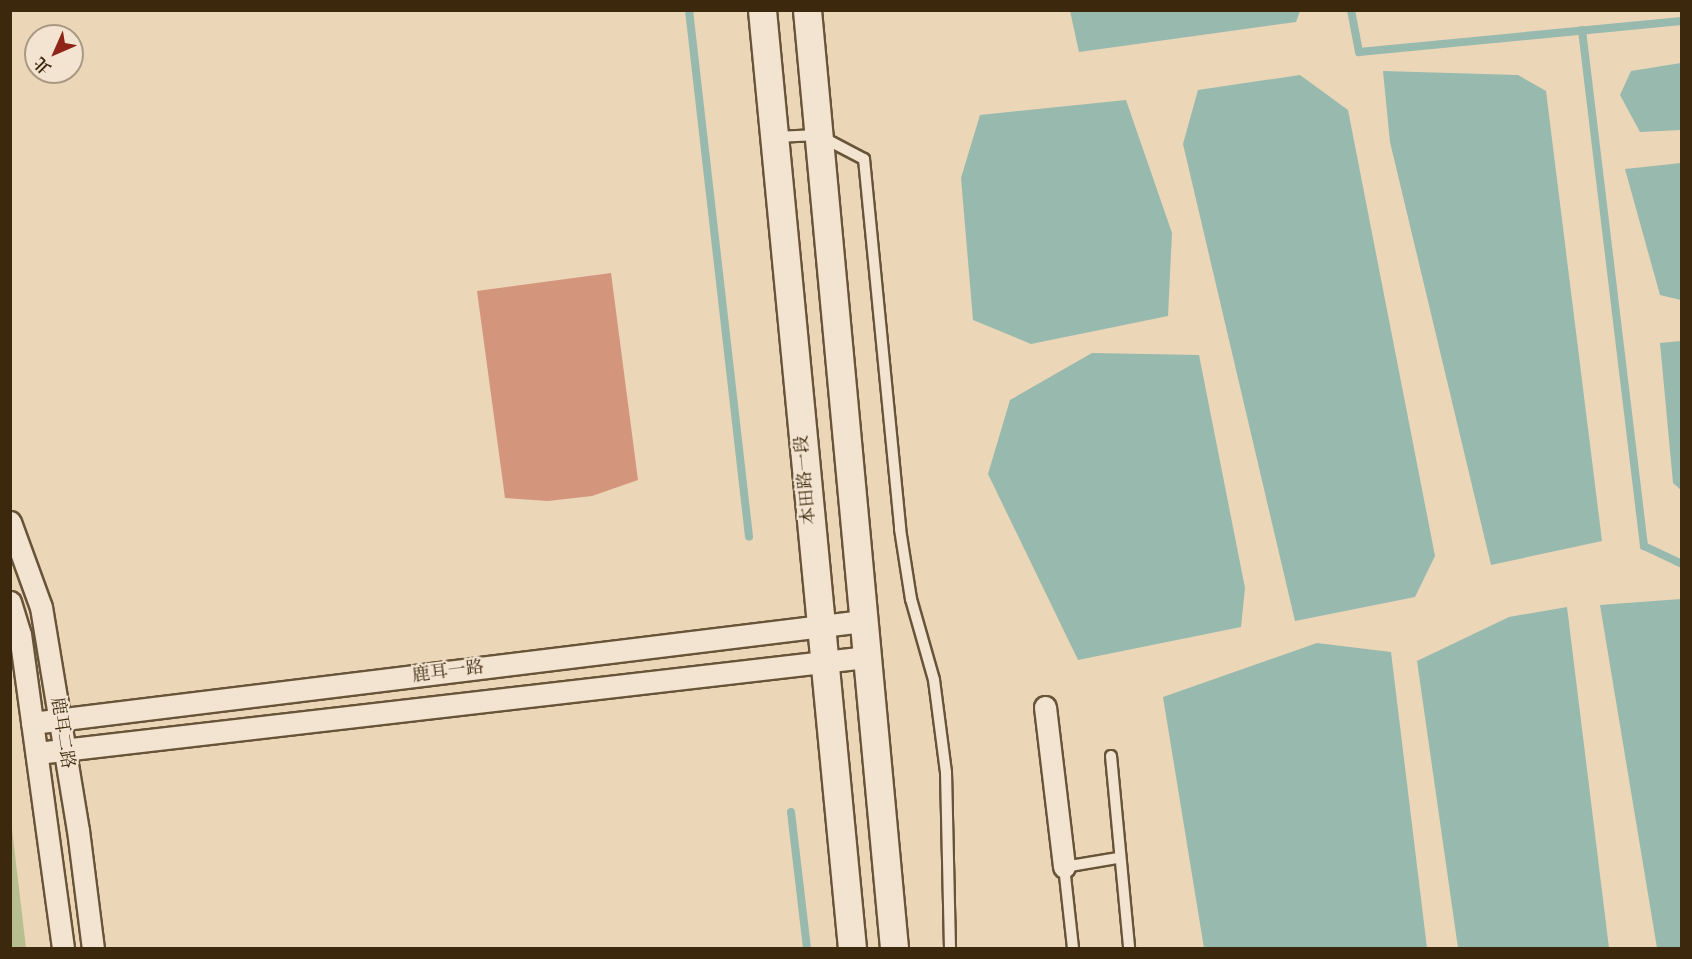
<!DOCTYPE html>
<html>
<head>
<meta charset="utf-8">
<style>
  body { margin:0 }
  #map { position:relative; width:1692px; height:959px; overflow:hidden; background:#ebd6b8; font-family:"IM FELL French Canon","Noto Serif TC",serif }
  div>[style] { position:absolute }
  .green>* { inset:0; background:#b7be8f }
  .water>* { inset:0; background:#98b9ae }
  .stream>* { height:8px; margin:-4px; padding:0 4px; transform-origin:4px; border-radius:4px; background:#98b9ae }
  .building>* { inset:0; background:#d3967d }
  .roads { filter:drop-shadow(2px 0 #685438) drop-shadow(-2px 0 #685438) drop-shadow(0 2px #685438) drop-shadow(0 -2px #685438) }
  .service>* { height:10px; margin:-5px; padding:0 5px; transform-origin:5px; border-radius:5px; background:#f2e4d1 }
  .minor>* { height:21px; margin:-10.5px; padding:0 10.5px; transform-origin:10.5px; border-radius:10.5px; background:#f2e4d1 }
  .tertiary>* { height:27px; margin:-13.5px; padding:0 13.5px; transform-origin:13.5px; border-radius:13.5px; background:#f2e4d1 }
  span { translate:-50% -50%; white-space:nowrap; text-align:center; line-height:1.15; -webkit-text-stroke:4.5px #f2e4d1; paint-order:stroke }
  .street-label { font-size:18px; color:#3c280d }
  .frame { position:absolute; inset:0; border:12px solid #3c280d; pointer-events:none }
  .north { position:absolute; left:24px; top:24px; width:60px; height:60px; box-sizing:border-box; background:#f2e4d1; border:2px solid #a99983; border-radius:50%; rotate:225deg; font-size:16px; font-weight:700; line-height:24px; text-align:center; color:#3c280d }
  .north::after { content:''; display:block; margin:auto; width:21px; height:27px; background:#8f2418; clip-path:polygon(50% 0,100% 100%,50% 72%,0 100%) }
</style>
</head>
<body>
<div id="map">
  <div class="green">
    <i style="clip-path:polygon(10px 821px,11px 821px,26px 948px,11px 948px)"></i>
  </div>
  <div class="water">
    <i style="clip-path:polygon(1070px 11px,1070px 10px,1300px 11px,1296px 22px,1079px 52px)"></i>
    <i style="clip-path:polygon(1681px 63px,1681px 130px,1640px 132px,1620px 95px,1631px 71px)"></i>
    <i style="clip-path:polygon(1383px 71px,1518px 75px,1546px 91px,1602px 541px,1491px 565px,1390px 142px)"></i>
    <i style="clip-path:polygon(1300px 75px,1348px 110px,1435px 556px,1415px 597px,1295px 621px,1183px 144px,1198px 90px)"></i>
    <i style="clip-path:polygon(1126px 100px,1172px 233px,1168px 316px,1031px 344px,973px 320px,961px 178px,980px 115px)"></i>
    <i style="clip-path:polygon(1681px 163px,1682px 163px,1681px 300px,1660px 295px,1625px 169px)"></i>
    <i style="clip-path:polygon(1681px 341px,1682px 341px,1681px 490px,1673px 483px,1660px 343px)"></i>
    <i style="clip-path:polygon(1092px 353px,1199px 355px,1245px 588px,1241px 627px,1078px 660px,988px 474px,1010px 400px)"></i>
    <i style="clip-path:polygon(1681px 599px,1681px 947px,1657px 948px,1600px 605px)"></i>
    <i style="clip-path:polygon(1567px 607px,1609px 948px,1458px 948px,1417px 661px,1509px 617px)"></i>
    <i style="clip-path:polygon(1317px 643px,1391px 652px,1427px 948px,1204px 948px,1163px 697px)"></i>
  </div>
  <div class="stream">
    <i style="left:689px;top:10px;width:530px;rotate:83.5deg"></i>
    <i style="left:1351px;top:10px;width:43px;rotate:79.2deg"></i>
    <i style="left:1359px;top:52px;width:324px;rotate:-5.5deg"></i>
    <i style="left:1582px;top:30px;width:520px;rotate:83.15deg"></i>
    <i style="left:1644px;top:546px;width:42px;rotate:25.3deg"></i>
    <i style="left:791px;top:812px;width:137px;rotate:83.3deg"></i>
  </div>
  <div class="building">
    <i style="clip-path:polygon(611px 273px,638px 480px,592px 496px,548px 501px,505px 498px,477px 291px)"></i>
  </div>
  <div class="roads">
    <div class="service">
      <i style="left:776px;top:137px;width:42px;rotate:-2.7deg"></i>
      <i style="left:818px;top:135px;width:52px;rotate:27.6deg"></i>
      <i style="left:864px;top:159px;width:372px;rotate:84.4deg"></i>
      <i style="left:900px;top:529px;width:71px;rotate:81.1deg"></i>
      <i style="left:911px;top:599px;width:84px;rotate:74.1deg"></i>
      <i style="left:934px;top:680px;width:93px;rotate:82.6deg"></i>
      <i style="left:946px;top:772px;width:176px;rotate:88.7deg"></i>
      <i style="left:1111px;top:756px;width:193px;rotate:84.6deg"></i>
      <i style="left:1073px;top:948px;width:81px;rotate:-96.3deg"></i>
      <i style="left:1064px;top:867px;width:55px;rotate:-9.5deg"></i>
    </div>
    <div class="minor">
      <i style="left:10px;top:522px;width:90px;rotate:70deg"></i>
      <i style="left:41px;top:607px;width:226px;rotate:80.6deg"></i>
      <i style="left:78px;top:830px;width:119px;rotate:82.8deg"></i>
      <i style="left:10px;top:602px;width:34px;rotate:73deg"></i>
      <i style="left:20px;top:634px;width:317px;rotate:82.2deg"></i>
      <i style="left:1045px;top:707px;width:161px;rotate:83.2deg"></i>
      <i style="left:32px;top:723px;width:837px;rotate:-7deg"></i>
      <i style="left:37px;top:753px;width:836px;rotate:-6.6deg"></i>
    </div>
    <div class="tertiary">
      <i style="left:762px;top:10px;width:942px;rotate:84.52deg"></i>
      <i style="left:807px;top:10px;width:942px;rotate:84.7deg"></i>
    </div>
  </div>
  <div class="street-label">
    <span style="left:806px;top:480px;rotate:-95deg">本田路一段</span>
    <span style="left:448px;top:672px;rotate:-7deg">鹿耳一路</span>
    <span style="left:62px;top:733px;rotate:81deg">鹿耳二路</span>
  </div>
  <div class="frame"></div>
  <div class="north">北</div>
</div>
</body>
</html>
